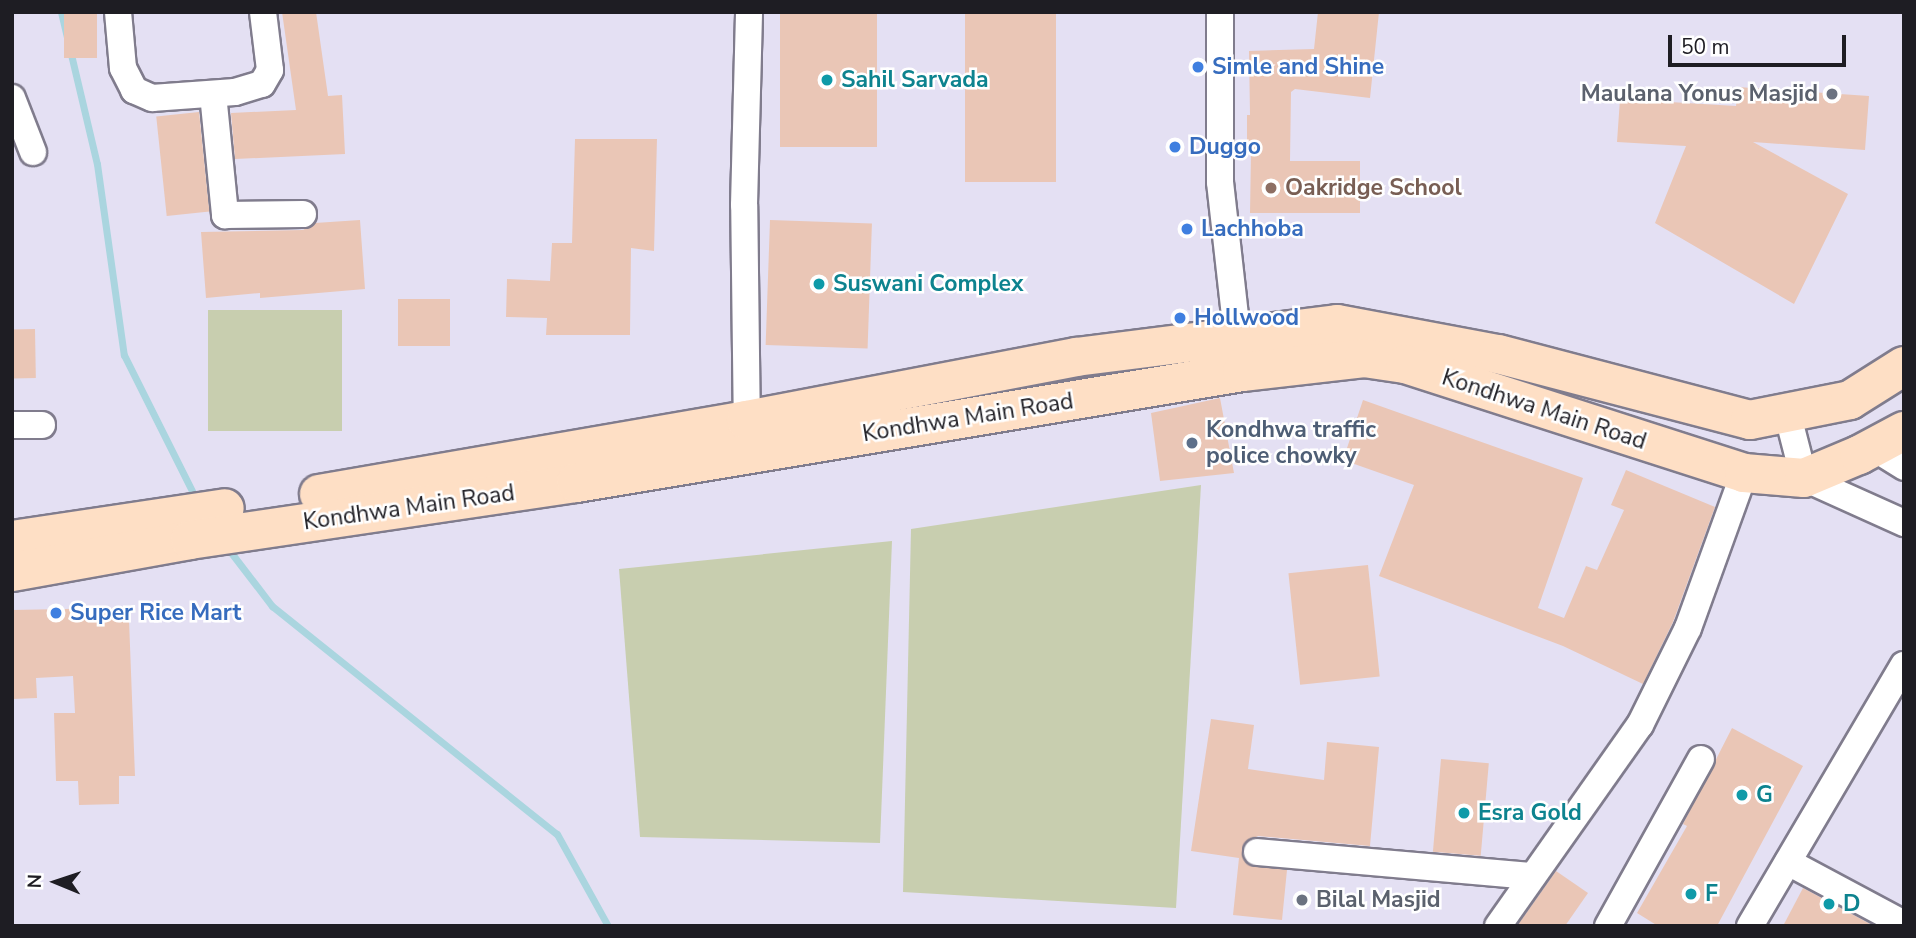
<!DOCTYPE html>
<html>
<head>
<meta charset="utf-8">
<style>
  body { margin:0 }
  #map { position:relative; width:1916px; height:938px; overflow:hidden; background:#e4e0f3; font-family:"Nunito Sans",sans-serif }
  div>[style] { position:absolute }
  .green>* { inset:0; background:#c8ceaf; transform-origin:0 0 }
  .stream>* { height:7px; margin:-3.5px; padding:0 3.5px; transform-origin:3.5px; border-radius:3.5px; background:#aad5df }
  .building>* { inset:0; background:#eac6b6; transform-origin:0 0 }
  .roads { filter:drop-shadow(2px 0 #807c8d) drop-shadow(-2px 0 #807c8d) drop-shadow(0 2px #807c8d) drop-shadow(0 -2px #807c8d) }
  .minor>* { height:26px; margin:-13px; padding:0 13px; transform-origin:13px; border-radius:13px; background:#fff }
  .primary>* { height:38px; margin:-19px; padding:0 19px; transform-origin:19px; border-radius:19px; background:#fedfc5 }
  .dots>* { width:19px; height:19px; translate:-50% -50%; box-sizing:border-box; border:4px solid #fff; border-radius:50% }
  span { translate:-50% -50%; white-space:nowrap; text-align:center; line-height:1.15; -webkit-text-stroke:5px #fff; paint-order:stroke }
  .shop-label { font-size:23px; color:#366cbe; font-weight:700 }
  .left { translate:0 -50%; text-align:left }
  .culture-label { font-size:23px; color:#0d838f; font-weight:700 }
  .worship-label { font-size:23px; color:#5b616d; font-weight:700 }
  .right { translate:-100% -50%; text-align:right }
  .education-label { font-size:23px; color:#785e54; font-weight:700 }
  .street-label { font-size:23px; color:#1e1d23 }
  .service-label { font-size:23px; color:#4e5e75; font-weight:700 }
  .frame { position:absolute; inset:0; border:14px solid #1e1d23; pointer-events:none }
  .north { position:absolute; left:21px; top:847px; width:70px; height:70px; -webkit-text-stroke:5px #fff; paint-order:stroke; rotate:272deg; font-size:19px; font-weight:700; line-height:28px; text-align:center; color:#1e1d23 }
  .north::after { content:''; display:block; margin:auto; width:24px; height:32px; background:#1e1d23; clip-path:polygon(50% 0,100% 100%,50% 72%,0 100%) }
  .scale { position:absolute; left:1668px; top:35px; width:178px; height:32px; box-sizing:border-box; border:4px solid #1e1d23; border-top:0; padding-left:9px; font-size:21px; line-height:24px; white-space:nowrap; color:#1e1d23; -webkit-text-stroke:5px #fff; paint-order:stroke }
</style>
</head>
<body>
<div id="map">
  <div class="green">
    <i style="left:342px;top:310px;width:121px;height:134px;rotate:90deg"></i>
    <i style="clip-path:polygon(1201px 485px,1176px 908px,903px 892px,911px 529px)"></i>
    <i style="clip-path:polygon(892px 541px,880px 843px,640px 837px,619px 569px)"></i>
  </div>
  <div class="stream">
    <i style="left:61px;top:12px;width:156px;rotate:76.7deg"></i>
    <i style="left:97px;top:164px;width:193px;rotate:82deg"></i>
    <i style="left:124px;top:355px;width:161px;rotate:63.4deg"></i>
    <i style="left:226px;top:546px;width:76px;rotate:52.5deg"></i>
    <i style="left:272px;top:606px;width:365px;rotate:38.7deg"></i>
    <i style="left:557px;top:834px;width:105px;rotate:61deg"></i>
  </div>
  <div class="building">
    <i style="left:64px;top:12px;width:33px;height:46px"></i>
    <i style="clip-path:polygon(282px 12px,316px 12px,328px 96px,342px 95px,345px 154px,235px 159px,231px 113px,296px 110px)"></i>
    <i style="left:780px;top:12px;width:97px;height:135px"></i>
    <i style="left:965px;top:12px;width:91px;height:170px"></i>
    <i style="clip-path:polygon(1318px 12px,1379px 12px,1370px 98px,1295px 89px,1291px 92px,1290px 161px,1360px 161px,1360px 213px,1250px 213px,1251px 153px,1247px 153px,1247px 115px,1250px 115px,1249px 51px,1314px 49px)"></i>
    <i style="clip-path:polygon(1738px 87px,1869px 96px,1865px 150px,1753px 142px,1848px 194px,1794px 304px,1655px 223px,1686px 146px,1617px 142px,1620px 99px,1736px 106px)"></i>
    <i style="left:199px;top:112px;width:100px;height:43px;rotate:84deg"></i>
    <i style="clip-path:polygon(575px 139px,657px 139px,654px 251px,631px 248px,630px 335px,546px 335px,547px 318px,506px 317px,507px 279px,550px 281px,552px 243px,572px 243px)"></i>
    <i style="clip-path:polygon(360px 220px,365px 289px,260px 298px,260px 293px,206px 298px,201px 232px,303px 230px,315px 223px)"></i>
    <i style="left:770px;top:220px;width:102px;height:125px;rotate:2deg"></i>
    <i style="left:398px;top:299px;width:52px;height:47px"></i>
    <i style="left:35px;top:329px;width:49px;height:23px;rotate:89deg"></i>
    <i style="clip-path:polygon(1220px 398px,1234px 473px,1160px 481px,1151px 413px)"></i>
    <i style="clip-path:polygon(1363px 400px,1583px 478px,1538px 608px,1564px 618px,1586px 566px,1597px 570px,1624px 510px,1611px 505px,1626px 470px,1715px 507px,1673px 622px,1643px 684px,1563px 646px,1379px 576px,1414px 485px,1343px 460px)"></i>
    <i style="left:1368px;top:565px;width:112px;height:80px;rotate:84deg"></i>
    <i style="clip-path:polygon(116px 608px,116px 621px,129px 620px,135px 776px,119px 776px,119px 804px,79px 805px,78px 781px,56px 781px,54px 713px,75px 713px,73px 676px,36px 678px,37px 698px,12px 699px,12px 610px)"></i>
    <i style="clip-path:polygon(1211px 719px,1254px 725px,1248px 769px,1324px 780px,1327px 742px,1379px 747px,1370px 846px,1258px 836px,1244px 844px,1243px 858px,1249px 865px,1287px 870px,1282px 920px,1233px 915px,1239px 858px,1191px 851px)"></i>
    <i style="clip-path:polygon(1732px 728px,1803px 766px,1717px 926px,1658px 926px,1637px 913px,1687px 826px,1683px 824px)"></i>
    <i style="left:1441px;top:759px;width:48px;height:93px;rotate:5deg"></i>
    <i style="clip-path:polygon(1556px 871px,1588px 893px,1565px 926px,1517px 926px)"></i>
    <i style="clip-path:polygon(1803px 888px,1874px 926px,1783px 926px)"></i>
  </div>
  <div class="roads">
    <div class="minor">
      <i style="left:118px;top:12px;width:56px;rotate:84.9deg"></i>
      <i style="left:123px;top:68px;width:25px;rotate:63deg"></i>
      <i style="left:134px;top:90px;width:20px;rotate:24deg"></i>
      <i style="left:152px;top:98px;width:83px;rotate:-4.1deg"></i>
      <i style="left:235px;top:92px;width:28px;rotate:-17deg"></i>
      <i style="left:262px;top:84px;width:16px;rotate:-60deg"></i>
      <i style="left:270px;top:70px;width:58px;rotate:-96.9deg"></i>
      <i style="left:1220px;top:12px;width:170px;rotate:90deg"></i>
      <i style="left:1220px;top:182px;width:171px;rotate:83.6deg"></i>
      <i style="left:213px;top:94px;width:122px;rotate:84.3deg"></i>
      <i style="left:225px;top:215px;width:78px;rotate:-0.7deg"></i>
      <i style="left:12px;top:98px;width:58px;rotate:68.7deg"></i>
      <i style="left:1787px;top:412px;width:68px;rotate:75.6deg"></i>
      <i style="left:1804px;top:478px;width:110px;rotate:24.2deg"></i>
      <i style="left:12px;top:425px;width:30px"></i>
      <i style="left:747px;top:435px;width:230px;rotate:-90.7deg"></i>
      <i style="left:744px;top:205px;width:193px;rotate:-88.5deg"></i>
      <i style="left:1874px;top:448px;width:36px;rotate:32deg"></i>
      <i style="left:1257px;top:852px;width:276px;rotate:5deg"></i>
      <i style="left:1788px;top:862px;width:132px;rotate:28.1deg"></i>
      <i style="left:1498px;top:926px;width:246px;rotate:-54.8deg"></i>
      <i style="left:1640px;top:725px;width:108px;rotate:-63.7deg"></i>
      <i style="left:1688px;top:628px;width:165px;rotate:-70.1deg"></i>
      <i style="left:1608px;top:926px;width:191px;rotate:-60.9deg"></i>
      <i style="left:1750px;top:926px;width:303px;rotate:-59.5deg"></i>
    </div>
    <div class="primary">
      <i style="left:319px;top:494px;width:433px;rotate:-9.8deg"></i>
      <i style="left:746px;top:420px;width:336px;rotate:-10.8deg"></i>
      <i style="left:1076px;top:357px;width:263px;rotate:-7.2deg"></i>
      <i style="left:1337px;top:324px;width:164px;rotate:10.6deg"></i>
      <i style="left:1498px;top:354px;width:260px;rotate:14.7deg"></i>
      <i style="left:1750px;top:420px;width:102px;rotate:-11.3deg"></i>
      <i style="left:1850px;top:400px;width:64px;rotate:-32.2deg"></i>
      <i style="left:12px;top:540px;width:215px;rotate:-8.5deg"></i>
      <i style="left:12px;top:572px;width:181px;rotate:-10.2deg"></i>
      <i style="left:190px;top:540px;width:390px;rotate:-8.4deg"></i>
      <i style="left:576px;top:483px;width:675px;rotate:-9.46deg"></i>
      <i style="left:1242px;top:372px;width:123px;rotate:-6.5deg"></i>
      <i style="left:1364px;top:358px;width:41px;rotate:8.3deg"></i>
      <i style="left:1405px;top:364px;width:356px;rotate:17.8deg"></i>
      <i style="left:1744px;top:473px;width:60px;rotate:4.8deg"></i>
      <i style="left:1804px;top:478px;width:60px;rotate:-22.7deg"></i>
      <i style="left:1859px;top:455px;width:51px;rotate:-28.1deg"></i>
    </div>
  </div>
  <div class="dots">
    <i style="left:1198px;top:67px;background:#3f7fe0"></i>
    <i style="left:827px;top:80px;background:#0f9aa8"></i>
    <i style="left:1832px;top:94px;background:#6b7280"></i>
    <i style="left:1175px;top:147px;background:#3f7fe0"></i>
    <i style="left:1271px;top:188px;background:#8d6e63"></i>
    <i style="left:1187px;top:229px;background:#3f7fe0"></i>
    <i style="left:819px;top:284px;background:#0f9aa8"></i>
    <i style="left:1180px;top:318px;background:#3f7fe0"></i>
    <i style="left:1192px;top:443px;background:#5c6f8a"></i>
    <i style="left:56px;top:613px;background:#3f7fe0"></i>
    <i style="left:1742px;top:795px;background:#0f9aa8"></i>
    <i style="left:1464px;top:813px;background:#0f9aa8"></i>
    <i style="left:1691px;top:894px;background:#0f9aa8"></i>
    <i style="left:1302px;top:900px;background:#6b7280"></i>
    <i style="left:1829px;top:904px;background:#0f9aa8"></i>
  </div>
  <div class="shop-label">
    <span class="left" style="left:1212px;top:67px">Simle and Shine</span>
    <span class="left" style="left:1189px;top:147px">Duggo</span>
    <span class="left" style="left:1201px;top:229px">Lachhoba</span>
    <span class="left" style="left:1194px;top:318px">Hollwood</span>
    <span class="left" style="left:70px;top:613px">Super Rice Mart</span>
  </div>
  <div class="culture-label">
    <span class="left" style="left:841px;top:80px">Sahil Sarvada</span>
    <span class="left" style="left:833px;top:284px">Suswani Complex</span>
    <span class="left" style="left:1756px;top:795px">G</span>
    <span class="left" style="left:1478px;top:813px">Esra Gold</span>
    <span class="left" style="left:1705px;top:894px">F</span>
    <span class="left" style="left:1843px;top:904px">D</span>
  </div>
  <div class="worship-label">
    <span class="right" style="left:1818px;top:94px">Maulana Yonus Masjid</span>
    <span class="left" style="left:1316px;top:900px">Bilal Masjid</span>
  </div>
  <div class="education-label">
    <span class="left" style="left:1285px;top:188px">Oakridge School</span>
  </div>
  <div class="street-label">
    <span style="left:1544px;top:410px;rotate:18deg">Kondhwa Main Road</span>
    <span style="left:968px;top:418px;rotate:-9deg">Kondhwa Main Road</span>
    <span style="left:409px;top:508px;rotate:-8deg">Kondhwa Main Road</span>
  </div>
  <div class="service-label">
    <span class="left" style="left:1206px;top:443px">Kondhwa traffic<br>police chowky</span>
  </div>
  <div class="frame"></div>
  <div class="north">N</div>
  <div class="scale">50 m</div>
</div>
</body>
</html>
